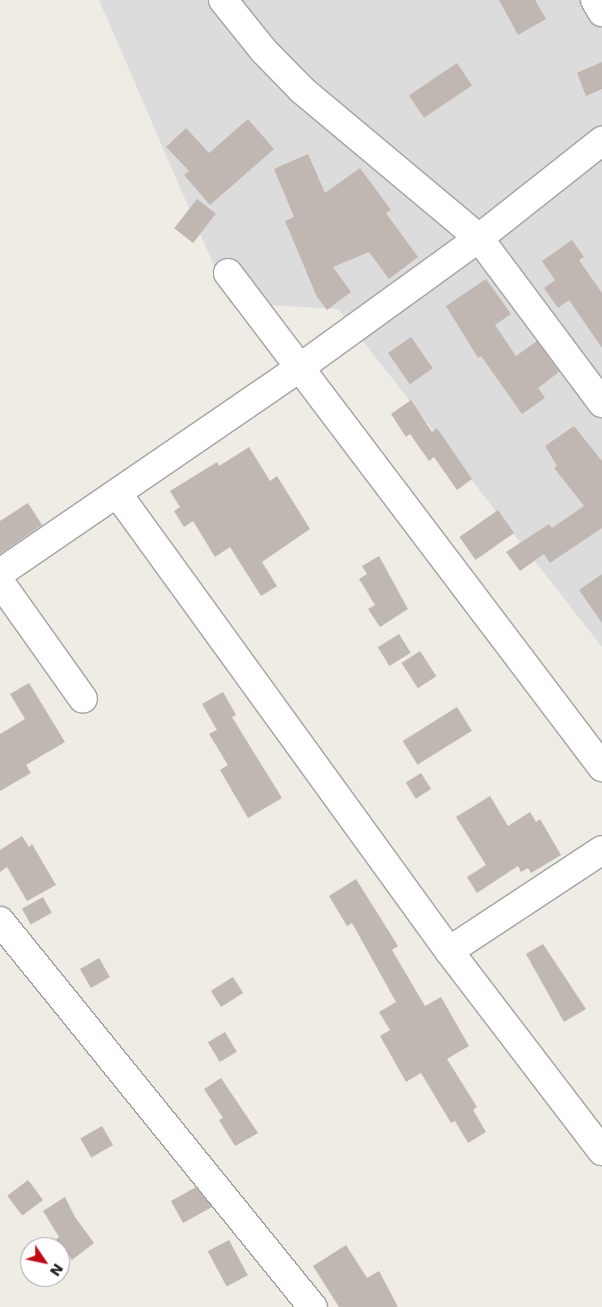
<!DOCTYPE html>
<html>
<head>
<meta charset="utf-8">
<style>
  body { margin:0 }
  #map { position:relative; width:602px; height:1307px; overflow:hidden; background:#efebe5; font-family:"DejaVu Sans",sans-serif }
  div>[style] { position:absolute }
  .residential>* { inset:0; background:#dddcdc }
  .building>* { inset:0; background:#c0b7b2; transform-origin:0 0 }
  .roads { filter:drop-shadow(1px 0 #a3a3a3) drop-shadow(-1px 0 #a3a3a3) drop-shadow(0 1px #a3a3a3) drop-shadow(0 -1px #a3a3a3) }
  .minor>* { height:28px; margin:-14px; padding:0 14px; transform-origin:14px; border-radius:14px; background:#fff }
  span { translate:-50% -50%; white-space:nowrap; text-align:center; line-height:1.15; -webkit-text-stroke:4.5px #fff; paint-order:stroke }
  .north { position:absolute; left:20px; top:1237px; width:50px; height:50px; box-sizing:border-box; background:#fff; border:1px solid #a5a5a5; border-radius:50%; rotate:124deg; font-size:14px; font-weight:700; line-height:20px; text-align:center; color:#1f1f1f }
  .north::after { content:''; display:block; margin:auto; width:18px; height:22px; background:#c60712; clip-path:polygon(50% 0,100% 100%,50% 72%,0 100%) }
</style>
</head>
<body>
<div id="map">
  <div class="residential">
    <i style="clip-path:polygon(99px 0,602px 0,602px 647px,338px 309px,230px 303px)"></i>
  </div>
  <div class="building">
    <i style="clip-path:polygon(499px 0,535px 0,546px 19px,518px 35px)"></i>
    <i style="clip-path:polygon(602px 62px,602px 89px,586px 96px,577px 73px)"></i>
    <i style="left:457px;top:63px;width:27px;height:58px;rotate:56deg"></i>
    <i style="clip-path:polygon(248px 119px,274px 149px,210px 205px,184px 175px,189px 171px,166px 147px,186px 128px,209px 153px)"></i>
    <i style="clip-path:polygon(308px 154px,325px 193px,360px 168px,391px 210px,386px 213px,418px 257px,389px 279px,369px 252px,333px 267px,351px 292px,327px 310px,317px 297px,285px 221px,294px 217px,274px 169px)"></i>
    <i style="left:197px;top:199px;width:24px;height:37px;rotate:38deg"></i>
    <i style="clip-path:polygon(572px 240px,584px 257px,579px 260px,602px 293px,602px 348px,569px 300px,558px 308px,544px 288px,555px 280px,542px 261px)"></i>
    <i style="clip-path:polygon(486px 279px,511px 314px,495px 325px,516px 356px,537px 341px,559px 372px,538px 388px,545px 398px,522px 414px,481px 356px,478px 358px,446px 306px)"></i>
    <i style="left:411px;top:337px;width:38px;height:28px;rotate:55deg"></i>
    <i style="clip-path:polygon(411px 400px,432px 432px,437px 428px,472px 479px,457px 490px,434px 457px,429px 461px,410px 434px,406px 437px,391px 414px)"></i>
    <i style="clip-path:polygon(574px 426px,602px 461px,602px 528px,550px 563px,544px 554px,520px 571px,506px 552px,549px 524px,552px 528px,584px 506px,554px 468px,557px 466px,545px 446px)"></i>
    <i style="clip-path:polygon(249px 447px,270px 481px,277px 476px,310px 529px,262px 562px,277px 586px,261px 596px,230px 547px,215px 557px,193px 521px,184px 527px,174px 511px,180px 507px,170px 491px,217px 462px,219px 466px)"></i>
    <i style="clip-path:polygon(28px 503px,42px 525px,0 554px,0 521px)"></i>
    <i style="left:498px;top:510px;width:28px;height:47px;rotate:55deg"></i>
    <i style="clip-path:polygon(379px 556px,408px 609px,380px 627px,368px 609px,375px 605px,359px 579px,367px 574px,362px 566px)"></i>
    <i style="clip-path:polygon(602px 574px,602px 623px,579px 590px)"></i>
    <i style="left:399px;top:634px;width:22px;height:25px;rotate:58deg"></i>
    <i style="left:420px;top:651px;width:30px;height:22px;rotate:57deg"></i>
    <i style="clip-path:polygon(29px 683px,65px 742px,26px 765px,31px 773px,0 791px,0 734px,25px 719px,10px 694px)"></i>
    <i style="clip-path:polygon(223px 692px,236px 715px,232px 717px,282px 798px,248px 818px,220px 770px,228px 765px,209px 734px,217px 730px,202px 704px)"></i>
    <i style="left:457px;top:707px;width:28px;height:64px;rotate:58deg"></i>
    <i style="left:421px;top:773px;width:19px;height:18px;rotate:58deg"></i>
    <i style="clip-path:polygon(490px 796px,508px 826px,530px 812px,536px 822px,540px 819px,561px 855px,531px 873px,528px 868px,521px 872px,518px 866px,477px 893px,467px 877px,486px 865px,456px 817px)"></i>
    <i style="clip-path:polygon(22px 836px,29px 847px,32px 844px,56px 885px,27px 901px,7px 867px,0 872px,0 850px)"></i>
    <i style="clip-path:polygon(356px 879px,398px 946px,392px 950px,425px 1006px,441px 997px,469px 1046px,447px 1059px,477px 1107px,473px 1110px,486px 1132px,468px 1143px,455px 1121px,451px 1123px,421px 1073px,406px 1082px,380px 1036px,390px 1030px,379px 1012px,396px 1002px,352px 923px,347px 926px,329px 896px)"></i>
    <i style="left:43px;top:897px;width:18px;height:24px;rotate:61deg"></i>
    <i style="clip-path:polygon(543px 944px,586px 1009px,564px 1022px,526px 954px)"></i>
    <i style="left:99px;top:958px;width:22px;height:22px;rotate:60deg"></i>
    <i style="left:233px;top:977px;width:19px;height:26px;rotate:58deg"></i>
    <i style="left:225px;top:1032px;width:23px;height:20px;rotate:59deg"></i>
    <i style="clip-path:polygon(221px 1078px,258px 1133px,235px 1146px,219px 1120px,223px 1118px,204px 1089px)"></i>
    <i style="left:102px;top:1126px;width:22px;height:25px;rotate:60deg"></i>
    <i style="left:28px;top:1180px;width:25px;height:26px;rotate:53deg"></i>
    <i style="clip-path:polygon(196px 1187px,212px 1207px,183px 1223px,171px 1201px)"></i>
    <i style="clip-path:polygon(65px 1197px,75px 1217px,94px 1243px,72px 1260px,56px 1239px,59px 1237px,43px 1211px)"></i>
    <i style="left:229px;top:1240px;width:40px;height:24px;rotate:62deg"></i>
    <i style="clip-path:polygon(346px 1245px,367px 1278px,379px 1271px,398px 1307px,339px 1307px,313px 1266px)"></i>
  </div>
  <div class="roads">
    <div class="minor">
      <i style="left:223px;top:0;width:65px;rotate:51.2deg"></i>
      <i style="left:264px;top:51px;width:54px;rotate:45.7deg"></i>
      <i style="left:302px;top:90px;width:231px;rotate:39.9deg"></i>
      <i style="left:479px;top:238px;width:206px;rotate:53.3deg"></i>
      <i style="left:595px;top:0;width:14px;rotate:60deg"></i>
      <i style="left:228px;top:273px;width:620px;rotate:52.87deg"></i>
      <i style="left:117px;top:493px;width:566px;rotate:54.06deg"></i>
      <i style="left:449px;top:951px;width:252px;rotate:52.6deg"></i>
      <i style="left:0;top:573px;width:361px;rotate:-34.4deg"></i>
      <i style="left:298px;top:369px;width:223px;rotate:-35.9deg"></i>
      <i style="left:479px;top:238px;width:157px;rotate:-38.3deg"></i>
      <i style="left:0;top:582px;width:143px;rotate:54.6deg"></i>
      <i style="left:0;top:921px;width:497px;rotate:51deg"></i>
      <i style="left:449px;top:951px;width:183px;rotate:-33.4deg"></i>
    </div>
  </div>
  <div class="north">N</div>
</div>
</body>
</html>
